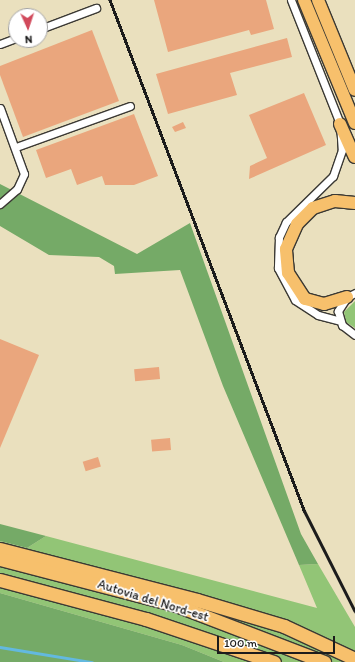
<!DOCTYPE html>
<html>
<head>
<meta charset="utf-8">
<style>
  body { margin:0 }
  #map { position:relative; width:355px; height:662px; overflow:hidden; background:#eae0be; font-family:Itim,sans-serif }
  div>[style] { position:absolute }
  .green>* { inset:0; background:#92c576 }
  .forest>* { inset:0; background:#75aa67 }
  .stream>* { height:2.5px; margin:-1.25px; padding:0 1.25px; transform-origin:1.25px; border-radius:1.25px; background:#63b9df }
  .building>* { inset:0; background:#eaa67d; transform-origin:0 0 }
  .roads { filter:drop-shadow(1px 0 #3b3934) drop-shadow(-1px 0 #3b3934) drop-shadow(0 1px #3b3934) drop-shadow(0 -1px #3b3934) }
  .minor>* { height:7px; margin:-3.5px; padding:0 3.5px; transform-origin:3.5px; border-radius:3.5px; background:#fff }
  .trunk>* { height:12px; margin:-6px; padding:0 6px; transform-origin:6px; border-radius:6px; background:#f7c06c }
  .motorway>* { height:13px; margin:-6.5px; padding:0 6.5px; transform-origin:6.5px; border-radius:6.5px; background:#f7c06c }
  .rail>* { height:2.5px; margin:-1.25px; padding:0 1.25px; transform-origin:1.25px; border-radius:1.25px; background:#1c1c1c }
  span { translate:-50% -50%; white-space:nowrap; text-align:center; line-height:1.15; -webkit-text-stroke:3.5px #fff; paint-order:stroke }
  .street-label { font-size:13px; color:#1c1c1c }
  .north { position:absolute; left:8px; top:8px; width:40px; height:40px; box-sizing:border-box; background:#fff; border:1px solid #a4a4a4; border-radius:50%; rotate:177deg; font-size:11px; font-weight:700; line-height:16px; text-align:center; color:#1c1c1c }
  .north::after { content:''; display:block; margin:auto; width:14px; height:18px; background:#d1495b; clip-path:polygon(50% 0,100% 100%,50% 72%,0 100%) }
  .scale { position:absolute; left:217px; top:636px; width:118px; height:18px; box-sizing:border-box; border:2px solid #1c1c1c; border-top:0; padding-left:5px; font-size:12px; line-height:14px; white-space:nowrap; color:#1c1c1c; -webkit-text-stroke:3px #fff; paint-order:stroke }
</style>
</head>
<body>
<div id="map">
  <div class="green">
    <i style="clip-path:polygon(355px 301px,355px 328px,346px 322px,344px 312px)"></i>
    <i style="clip-path:polygon(46px 536px,317px 608px,299px 565px,318px 564px,355px 627px,355px 662px,224px 662px,182px 645px,0 593px,0 541px,27px 548px)"></i>
  </div>
  <div class="forest">
    <i style="clip-path:polygon(0 184px,137px 254px,190px 223px,301px 534px,318px 564px,299px 565px,223px 386px,180px 270px,115px 274px,114px 266px,99px 257px,49px 255px,0 226px)"></i>
    <i style="clip-path:polygon(0 524px,46px 536px,27px 548px,0 541px)"></i>
    <i style="clip-path:polygon(0 593px,182px 645px,224px 662px,0 662px)"></i>
  </div>
  <div class="stream">
    <i style="left:0;top:647px;width:93px;rotate:9.3deg"></i>
  </div>
  <div class="building">
    <i style="clip-path:polygon(154px 0,266px 0,274px 29px,251px 35px,249px 30px,168px 52px)"></i>
    <i style="clip-path:polygon(92px 30px,119px 101px,23px 137px,0 75px,0 66px)"></i>
    <i style="clip-path:polygon(287px 38px,292px 57px,230px 73px,237px 95px,168px 114px,156px 74px)"></i>
    <i style="clip-path:polygon(304px 93px,326px 145px,249px 179px,250px 166px,267px 158px,249px 115px)"></i>
    <i style="clip-path:polygon(134px 114px,158px 176px,134px 185px,105px 185px,102px 176px,77px 185px,71px 169px,46px 178px,36px 150px)"></i>
    <i style="clip-path:polygon(183px 122px,186px 128px,175px 132px,172px 127px)"></i>
    <i style="clip-path:polygon(0 339px,39px 355px,0 448px)"></i>
    <i style="left:159px;top:367px;width:12px;height:25px;rotate:85deg"></i>
    <i style="left:170px;top:438px;width:12px;height:19px;rotate:85deg"></i>
    <i style="left:98px;top:457px;width:10px;height:16px;rotate:73deg"></i>
  </div>
  <div class="roads">
    <div class="minor">
      <i style="left:291px;top:0;width:133px;rotate:68.4deg"></i>
      <i style="left:340px;top:124px;width:26px;rotate:86deg"></i>
      <i style="left:342px;top:150px;width:28px;rotate:109deg"></i>
      <i style="left:333px;top:176px;width:66px;rotate:135.6deg"></i>
      <i style="left:286px;top:222px;width:17px;rotate:115deg"></i>
      <i style="left:279px;top:237px;width:31px;rotate:92deg"></i>
      <i style="left:278px;top:268px;width:36px;rotate:62deg"></i>
      <i style="left:295px;top:300px;width:27px;rotate:33deg"></i>
      <i style="left:318px;top:315px;width:23px;rotate:15deg"></i>
      <i style="left:40px;top:29px;width:60px;rotate:-20.6deg"></i>
      <i style="left:0;top:44px;width:17px;rotate:-21deg"></i>
      <i style="left:0;top:108px;width:70px;rotate:70deg"></i>
      <i style="left:24px;top:174px;width:17px;rotate:115deg"></i>
      <i style="left:17px;top:189px;width:23px;rotate:139deg"></i>
      <i style="left:16px;top:147px;width:121px;rotate:-19.8deg"></i>
      <i style="left:355px;top:293px;width:9px;rotate:153deg"></i>
      <i style="left:347px;top:297px;width:17px;rotate:123deg"></i>
      <i style="left:338px;top:311px;width:15px;rotate:74deg"></i>
      <i style="left:342px;top:325px;width:16px;rotate:38deg"></i>
    </div>
    <div class="trunk">
      <i style="left:304px;top:0;width:133px;rotate:67.5deg"></i>
      <i style="left:318px;top:0;width:97px;rotate:67.7deg"></i>
      <i style="left:340px;top:124px;width:36px;rotate:66deg"></i>
      <i style="left:347px;top:297px;width:24px;rotate:163deg"></i>
      <i style="left:324px;top:304px;width:20px;rotate:-165deg"></i>
      <i style="left:305px;top:299px;width:31px;rotate:-123deg"></i>
      <i style="left:288px;top:273px;width:24px;rotate:-95deg"></i>
      <i style="left:286px;top:249px;width:27px;rotate:-66deg"></i>
      <i style="left:297px;top:224px;width:23px;rotate:-45deg"></i>
      <i style="left:313px;top:208px;width:23px;rotate:-18deg"></i>
      <i style="left:335px;top:201px;width:20px;rotate:6deg"></i>
    </div>
    <div class="motorway">
      <i style="left:0;top:549px;width:203px;rotate:14.5deg"></i>
      <i style="left:197px;top:600px;width:91px;rotate:16.6deg"></i>
      <i style="left:284px;top:626px;width:78px;rotate:24.9deg"></i>
      <i style="left:0;top:559px;width:179px;rotate:14.6deg"></i>
      <i style="left:173px;top:604px;width:162px;rotate:21deg"></i>
      <i style="left:0;top:580px;width:151px;rotate:15deg"></i>
      <i style="left:146px;top:619px;width:135px;rotate:18.6deg"></i>
    </div>
  </div>
  <div class="rail">
    <i style="left:110px;top:0;width:546px;rotate:69.17deg"></i>
    <i style="left:304px;top:510px;width:113px;rotate:63.2deg"></i>
  </div>
  <div class="street-label">
    <span style="left:153px;top:601px;rotate:17deg">Autovia del Nord-est</span>
  </div>
  <div class="north">N</div>
  <div class="scale">100 m</div>
</div>
</body>
</html>
